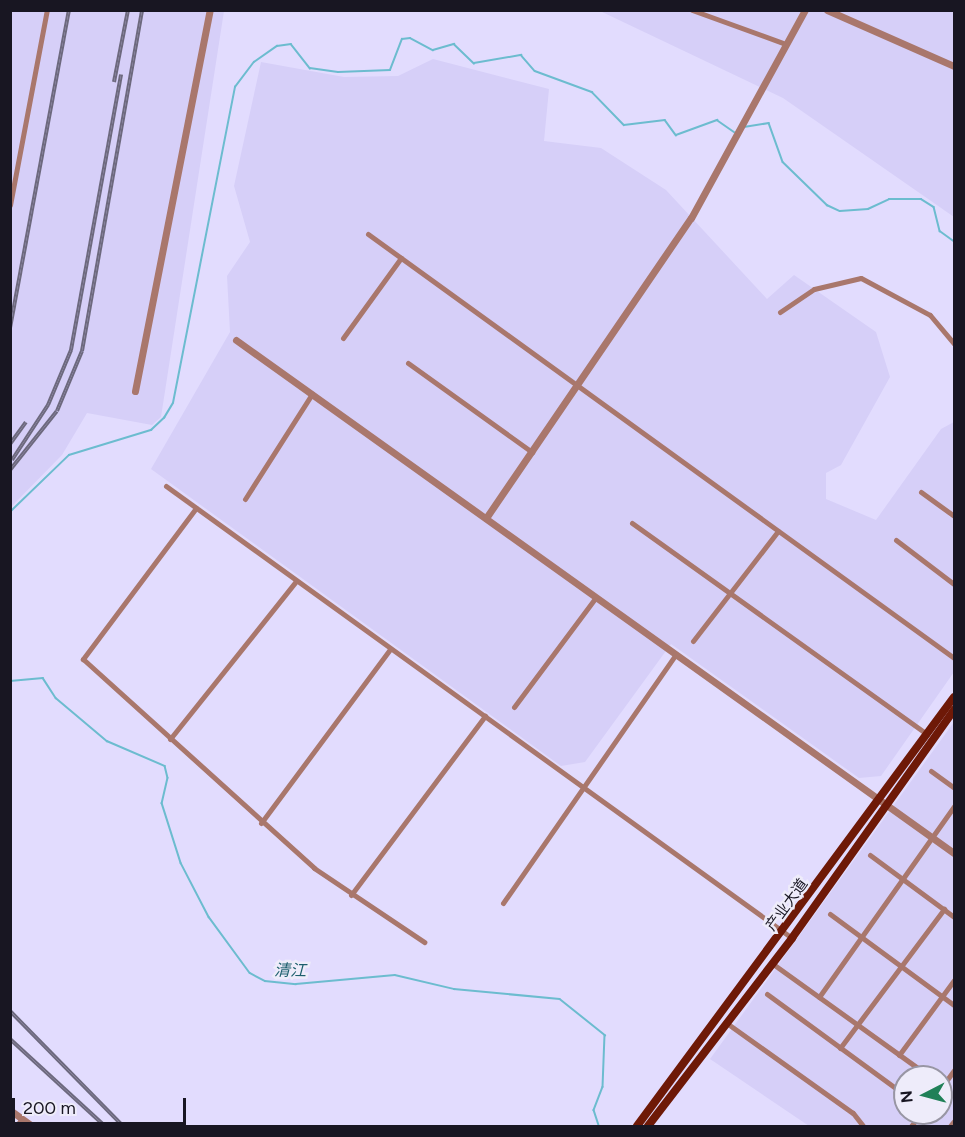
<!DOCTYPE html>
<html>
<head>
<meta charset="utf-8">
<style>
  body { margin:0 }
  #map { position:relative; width:965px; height:1137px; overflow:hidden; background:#e2dcfe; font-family:Figtree,"Noto Sans SC",sans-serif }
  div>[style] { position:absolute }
  .built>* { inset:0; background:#d6cff8 }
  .stream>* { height:1.5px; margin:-0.75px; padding:0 0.75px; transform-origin:0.75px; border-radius:0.75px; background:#6cbccf }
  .minor>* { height:5px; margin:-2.5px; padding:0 2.5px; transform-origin:2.5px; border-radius:2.5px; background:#a9776c }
  .tertiary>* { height:7px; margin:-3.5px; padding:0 3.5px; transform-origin:3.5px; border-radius:3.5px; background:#a9776c }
  .primary>* { height:8px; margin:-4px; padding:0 4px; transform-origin:4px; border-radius:4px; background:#6e1907 }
  .rail>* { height:4px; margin-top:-2px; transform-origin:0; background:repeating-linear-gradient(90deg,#eeecfa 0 4.5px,#6d697e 0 9px); box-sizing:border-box; border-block:2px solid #6d697e }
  span { translate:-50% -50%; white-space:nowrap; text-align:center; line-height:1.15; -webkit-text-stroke:5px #eeecfa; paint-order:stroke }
  .street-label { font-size:15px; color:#181622 }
  .water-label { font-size:16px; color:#1d5f6d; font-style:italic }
  .frame { position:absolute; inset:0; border:12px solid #181622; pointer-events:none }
  .north { position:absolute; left:893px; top:1065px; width:60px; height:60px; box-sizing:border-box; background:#eeecfa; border:2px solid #9896a4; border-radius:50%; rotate:264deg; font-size:16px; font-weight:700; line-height:24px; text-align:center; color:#181622 }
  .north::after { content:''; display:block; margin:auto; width:21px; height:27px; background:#208058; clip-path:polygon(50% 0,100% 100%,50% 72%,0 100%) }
  .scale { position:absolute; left:12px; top:1098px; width:174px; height:27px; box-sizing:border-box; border:3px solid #181622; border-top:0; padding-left:8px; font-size:18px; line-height:21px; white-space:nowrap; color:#181622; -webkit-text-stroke:4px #eeecfa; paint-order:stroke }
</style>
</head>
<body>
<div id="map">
  <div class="built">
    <i style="clip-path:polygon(11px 11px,224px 11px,161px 417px,152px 425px,87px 413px,62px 455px,11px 507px)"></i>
    <i style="clip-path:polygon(600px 11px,954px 11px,954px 217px,783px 98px)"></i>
    <i style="clip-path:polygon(433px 59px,549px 89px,544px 141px,601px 148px,666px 190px,767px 299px,794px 275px,876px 332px,890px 377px,841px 465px,826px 473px,826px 499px,876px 520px,941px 429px,954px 422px,954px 672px,881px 776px,859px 778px,671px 644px,585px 762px,561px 766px,151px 469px,230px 332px,227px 276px,250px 242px,234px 186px,261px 62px,344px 77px,398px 76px)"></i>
    <i style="clip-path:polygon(evenodd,954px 722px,954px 1126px,809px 1126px,710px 1059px,954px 722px,905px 1077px,941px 1077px,941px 1113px,905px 1113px,905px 1077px)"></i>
  </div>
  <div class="stream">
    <i style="left:744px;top:127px;width:25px;rotate:-9deg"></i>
    <i style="left:769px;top:123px;width:41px;rotate:70.3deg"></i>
    <i style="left:783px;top:162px;width:62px;rotate:44.3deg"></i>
    <i style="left:827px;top:205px;width:14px;rotate:25deg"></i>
    <i style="left:840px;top:211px;width:28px;rotate:-4deg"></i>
    <i style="left:868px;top:209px;width:23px;rotate:-25deg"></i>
    <i style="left:889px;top:199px;width:32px"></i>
    <i style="left:921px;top:199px;width:15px;rotate:32deg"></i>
    <i style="left:934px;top:207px;width:25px;rotate:76deg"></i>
    <i style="left:940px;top:231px;width:17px;rotate:36deg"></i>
    <i style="left:10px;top:512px;width:82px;rotate:-44deg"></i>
    <i style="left:69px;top:455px;width:86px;rotate:-17deg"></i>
    <i style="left:151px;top:430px;width:18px;rotate:-43deg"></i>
    <i style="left:164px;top:418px;width:17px;rotate:-59deg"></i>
    <i style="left:173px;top:403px;width:322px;rotate:-78.9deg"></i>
    <i style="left:235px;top:87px;width:31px;rotate:-53deg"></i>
    <i style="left:254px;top:62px;width:28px;rotate:-35deg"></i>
    <i style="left:277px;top:46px;width:14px;rotate:-8deg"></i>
    <i style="left:291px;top:44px;width:31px;rotate:52deg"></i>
    <i style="left:310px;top:68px;width:28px;rotate:8deg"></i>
    <i style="left:338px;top:72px;width:52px;rotate:-2.2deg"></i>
    <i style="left:390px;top:70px;width:33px;rotate:-69deg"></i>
    <i style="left:402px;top:39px;width:8px;rotate:-7deg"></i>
    <i style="left:410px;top:38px;width:26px;rotate:28deg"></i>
    <i style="left:433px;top:50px;width:22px;rotate:-16deg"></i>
    <i style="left:454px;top:44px;width:28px;rotate:44deg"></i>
    <i style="left:474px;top:63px;width:48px;rotate:-9.7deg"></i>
    <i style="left:521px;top:55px;width:21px;rotate:49deg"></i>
    <i style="left:535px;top:71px;width:61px;rotate:20.2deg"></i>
    <i style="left:592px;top:92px;width:46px;rotate:45.9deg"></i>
    <i style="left:624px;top:125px;width:41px;rotate:-7deg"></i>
    <i style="left:665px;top:120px;width:19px;rotate:54deg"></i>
    <i style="left:676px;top:135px;width:44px;rotate:-20.1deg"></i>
    <i style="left:717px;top:120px;width:21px;rotate:35deg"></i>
    <i style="left:10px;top:681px;width:33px;rotate:-5deg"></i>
    <i style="left:43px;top:678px;width:24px;rotate:57deg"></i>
    <i style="left:56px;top:698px;width:67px;rotate:40.1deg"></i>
    <i style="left:107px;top:741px;width:63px;rotate:23.3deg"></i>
    <i style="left:165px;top:766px;width:12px;rotate:76deg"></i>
    <i style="left:168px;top:778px;width:26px;rotate:103deg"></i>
    <i style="left:162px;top:803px;width:63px;rotate:72.4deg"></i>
    <i style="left:181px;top:863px;width:61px;rotate:62.6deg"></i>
    <i style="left:209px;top:917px;width:69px;rotate:53.8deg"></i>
    <i style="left:250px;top:973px;width:17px;rotate:28deg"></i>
    <i style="left:265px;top:981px;width:31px;rotate:6deg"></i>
    <i style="left:296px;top:984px;width:99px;rotate:-5.2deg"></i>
    <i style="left:395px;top:975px;width:61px;rotate:13.3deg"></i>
    <i style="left:454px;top:989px;width:106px;rotate:5.4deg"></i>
    <i style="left:560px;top:999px;width:58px;rotate:38.7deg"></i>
    <i style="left:605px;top:1035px;width:52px;rotate:92.2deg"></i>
    <i style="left:603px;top:1087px;width:25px;rotate:111deg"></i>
    <i style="left:594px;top:1110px;width:16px;rotate:72deg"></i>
  </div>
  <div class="minor">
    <i style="left:692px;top:10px;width:100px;rotate:19.9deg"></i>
    <i style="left:10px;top:205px;width:198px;rotate:-79.3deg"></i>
    <i style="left:368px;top:234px;width:723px;rotate:35.89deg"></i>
    <i style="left:780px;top:312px;width:41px;rotate:-34.1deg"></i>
    <i style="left:814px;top:289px;width:48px;rotate:-13.2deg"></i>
    <i style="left:861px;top:278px;width:78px;rotate:28.2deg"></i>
    <i style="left:930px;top:315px;width:38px;rotate:50deg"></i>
    <i style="left:343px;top:338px;width:99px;rotate:-54.1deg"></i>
    <i style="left:408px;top:363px;width:153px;rotate:35.7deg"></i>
    <i style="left:166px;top:486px;width:772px;rotate:35.83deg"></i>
    <i style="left:921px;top:492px;width:41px;rotate:36deg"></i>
    <i style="left:245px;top:499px;width:125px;rotate:-57.5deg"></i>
    <i style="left:196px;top:508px;width:189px;rotate:126.8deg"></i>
    <i style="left:83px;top:659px;width:312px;rotate:42.1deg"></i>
    <i style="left:314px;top:868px;width:133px;rotate:33.9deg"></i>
    <i style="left:632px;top:523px;width:363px;rotate:35.6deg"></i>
    <i style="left:896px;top:540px;width:73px;rotate:37.2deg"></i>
    <i style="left:693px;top:641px;width:139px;rotate:-52.3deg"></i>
    <i style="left:514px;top:707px;width:137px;rotate:-53.3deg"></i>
    <i style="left:170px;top:739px;width:202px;rotate:-51.4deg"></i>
    <i style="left:931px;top:771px;width:29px;rotate:36deg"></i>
    <i style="left:261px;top:823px;width:217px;rotate:-53.4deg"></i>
    <i style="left:870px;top:855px;width:104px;rotate:36.4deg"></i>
    <i style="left:351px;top:895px;width:224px;rotate:-53.2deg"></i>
    <i style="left:503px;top:903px;width:303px;rotate:-55.2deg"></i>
    <i style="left:830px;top:914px;width:154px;rotate:36.3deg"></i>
    <i style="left:773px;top:964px;width:193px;rotate:35.7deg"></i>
    <i style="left:767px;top:994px;width:171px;rotate:36.2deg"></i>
    <i style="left:819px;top:997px;width:234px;rotate:-54.7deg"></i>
    <i style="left:728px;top:1024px;width:153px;rotate:35.5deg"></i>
    <i style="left:853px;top:1113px;width:16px;rotate:52deg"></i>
    <i style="left:840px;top:1048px;width:174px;rotate:-53.2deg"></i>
    <i style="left:899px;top:1055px;width:93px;rotate:-53.7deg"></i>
    <i style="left:941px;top:1088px;width:22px;rotate:-54deg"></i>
    <i style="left:16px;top:1126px;width:9px;rotate:-49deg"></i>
    <i style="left:911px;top:1126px;width:17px;rotate:-50deg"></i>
    <i style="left:950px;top:1126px;width:6px;rotate:-51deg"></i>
  </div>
  <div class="tertiary">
    <i style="left:827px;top:10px;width:139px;rotate:23.8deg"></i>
    <i style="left:236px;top:340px;width:882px;rotate:35.55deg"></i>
    <i style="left:135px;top:391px;width:388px;rotate:-78.9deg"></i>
    <i style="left:486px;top:518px;width:363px;rotate:-55.7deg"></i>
    <i style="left:691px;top:218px;width:237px;rotate:-61.3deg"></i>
    <i style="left:10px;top:1110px;width:27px;rotate:36deg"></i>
  </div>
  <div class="primary">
    <i style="left:637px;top:1126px;width:533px;rotate:-53.54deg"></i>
    <i style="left:648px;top:1126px;width:237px;rotate:-52.5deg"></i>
    <i style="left:792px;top:938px;width:280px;rotate:-54.6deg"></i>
  </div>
  <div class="rail">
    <i style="left:114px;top:82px;width:73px;rotate:-79deg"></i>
    <i style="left:10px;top:328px;width:323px;rotate:-79.5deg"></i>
    <i style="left:10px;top:444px;width:27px;rotate:-54deg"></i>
    <i style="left:12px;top:460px;width:66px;rotate:-56.8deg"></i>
    <i style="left:48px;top:405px;width:60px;rotate:-67.3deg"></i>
    <i style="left:71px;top:350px;width:280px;rotate:-79.7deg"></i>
    <i style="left:10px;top:470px;width:75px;rotate:-51.5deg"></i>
    <i style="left:57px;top:411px;width:65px;rotate:-67.4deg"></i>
    <i style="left:82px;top:351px;width:346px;rotate:-80deg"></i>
    <i style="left:10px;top:1011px;width:161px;rotate:45.5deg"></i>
    <i style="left:10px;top:1039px;width:129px;rotate:42.5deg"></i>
  </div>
  <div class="street-label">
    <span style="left:787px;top:905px;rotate:-54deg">产业大道</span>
  </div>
  <div class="water-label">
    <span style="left:290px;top:971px;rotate:1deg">清江</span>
  </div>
  <div class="frame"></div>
  <div class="north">N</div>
  <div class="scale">200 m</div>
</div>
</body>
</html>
